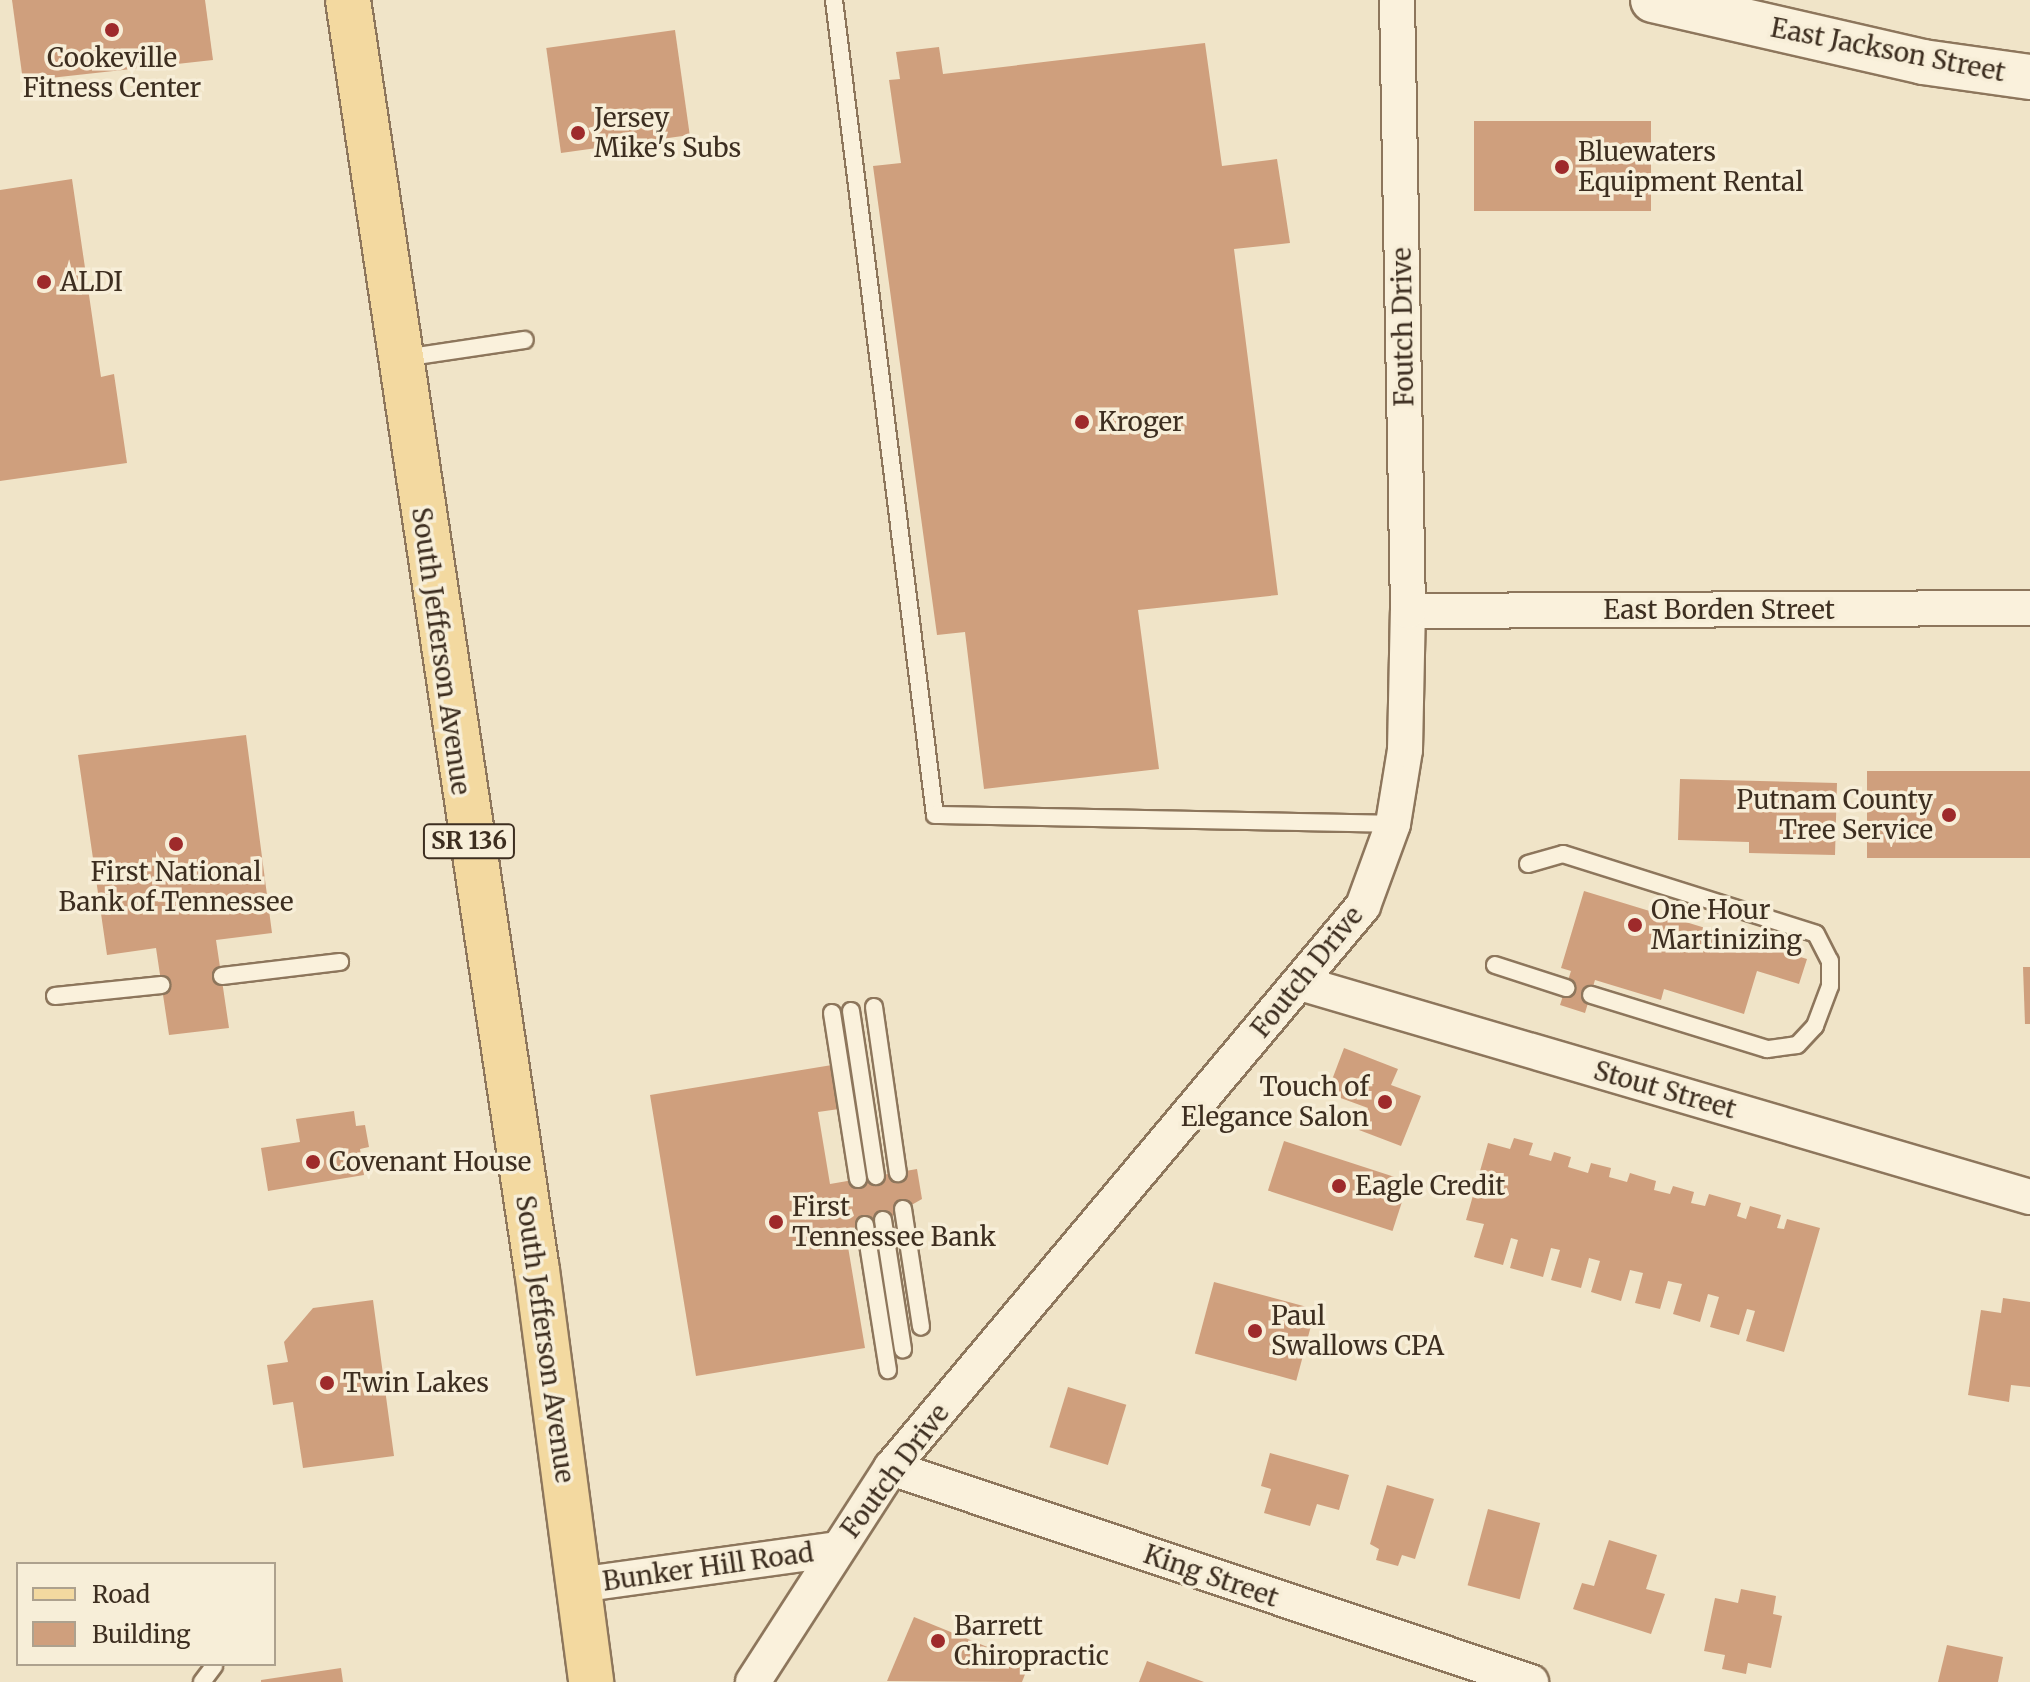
<!DOCTYPE html>
<html>
<head>
<meta charset="utf-8">
<style>
  body { margin:0 }
  #map { position:relative; width:2030px; height:1682px; overflow:hidden; background:#f0e4c8; font-family:Merriweather,serif }
  div>[style] { position:absolute }
  .building>* { inset:0; background:#cf9f7d; transform-origin:0 0 }
  .roads { filter:drop-shadow(2px 0 #8d765c) drop-shadow(-2px 0 #8d765c) drop-shadow(0 2px #8d765c) drop-shadow(0 -2px #8d765c) }
  .lane>* { height:16px; margin:-8px; padding:0 8px; transform-origin:8px; border-radius:8px; background:#faf1dc }
  .street>* { height:34px; margin:-17px; padding:0 17px; transform-origin:17px; border-radius:17px; background:#faf1dc }
  .secondary>* { height:44px; margin:-22px; padding:0 22px; transform-origin:22px; border-radius:22px; background:#faf1dc }
  .primary>* { height:44px; margin:-22px; padding:0 22px; transform-origin:22px; border-radius:22px; background:#f3d9a0 }
  .dots>* { width:22px; height:22px; translate:-50% -50%; box-sizing:border-box; border:4px solid #f7eed8; border-radius:50% }
  span { translate:-50% -50%; white-space:nowrap; text-align:center; line-height:1.15; -webkit-text-stroke:7px #f7eed8; paint-order:stroke }
  .shield-label span { padding:2px 6px; background:#f7eed8; border:2px solid; border-radius:6px; -webkit-text-stroke-width:0 }
  .shield-label { font-size:24px; color:#3d2e20; font-weight:700 }
  .street-label { font-size:26px; color:#3d2e20 }
  .poi-label { font-size:26px; color:#3d2e20 }
  .left { translate:0 -50%; text-align:left }
  .right { translate:-100% -50%; text-align:right }
  .legend { position:absolute; left:16px; top:1562px; width:260px; height:104px; box-sizing:border-box; background:#f7eed8; border:2px solid #ada18e; margin:0; padding:10px 14px; list-style:none; font-size:24px; color:#3d2e20 }
  .legend li { display:flex; align-items:center; gap:16px; height:40px }
  .legend b { width:40px; border:2px solid #ada18e }
</style>
</head>
<body>
<div id="map">
  <div class="building">
    <i style="clip-path:polygon(12px 0,205px 0,213px 60px,23px 81px)"></i>
    <i style="left:675px;top:30px;width:106px;height:130px;rotate:82deg"></i>
    <i style="clip-path:polygon(1205px 43px,1222px 166px,1277px 159px,1290px 243px,1234px 249px,1278px 595px,1138px 610px,1159px 769px,984px 789px,965px 632px,937px 635px,873px 166px,901px 163px,889px 80px,900px 79px,896px 52px,939px 47px,943px 74px)"></i>
    <i style="left:1651px;top:121px;width:90px;height:177px;rotate:90deg"></i>
    <i style="clip-path:polygon(72px 179px,101px 377px,114px 374px,127px 463px,0 481px,0 190px)"></i>
    <i style="clip-path:polygon(246px 735px,272px 933px,216px 940px,229px 1028px,169px 1035px,156px 948px,107px 955px,78px 755px)"></i>
    <i style="left:1867px;top:771px;width:163px;height:87px"></i>
    <i style="clip-path:polygon(1680px 779px,1837px 783px,1835px 855px,1749px 853px,1749px 842px,1678px 840px)"></i>
    <i style="clip-path:polygon(1584px 891px,1807px 959px,1799px 984px,1757px 971px,1744px 1014px,1664px 989px,1661px 1000px,1595px 980px,1585px 1013px,1560px 1005px,1571px 971px,1561px 968px)"></i>
    <i style="clip-path:polygon(2023px 967px,2030px 967px,2030px 1024px,2025px 1024px)"></i>
    <i style="clip-path:polygon(1344px 1048px,1398px 1069px,1391px 1085px,1421px 1096px,1401px 1146px,1359px 1130px,1368px 1108px,1327px 1093px)"></i>
    <i style="clip-path:polygon(832px 1065px,839px 1109px,818px 1112px,830px 1184px,917px 1169px,922px 1199px,878px 1224px,845px 1229px,865px 1348px,696px 1376px,650px 1095px)"></i>
    <i style="clip-path:polygon(354px 1111px,356px 1126px,365px 1125px,369px 1147px,360px 1149px,364px 1175px,268px 1191px,261px 1148px,300px 1142px,296px 1119px)"></i>
    <i style="clip-path:polygon(1514px 1138px,1533px 1143px,1529px 1155px,1551px 1161px,1554px 1152px,1571px 1157px,1568px 1167px,1588px 1173px,1591px 1163px,1611px 1168px,1609px 1177px,1627px 1182px,1630px 1173px,1656px 1181px,1654px 1190px,1670px 1194px,1673px 1186px,1694px 1192px,1691px 1203px,1705px 1206px,1709px 1194px,1741px 1203px,1737px 1216px,1746px 1219px,1750px 1206px,1781px 1215px,1777px 1228px,1784px 1229px,1787px 1219px,1820px 1228px,1784px 1352px,1746px 1341px,1755px 1311px,1747px 1309px,1739px 1335px,1710px 1327px,1719px 1297px,1708px 1294px,1700px 1322px,1673px 1314px,1682px 1284px,1668px 1281px,1660px 1309px,1635px 1303px,1643px 1273px,1630px 1270px,1621px 1301px,1591px 1292px,1600px 1261px,1589px 1258px,1581px 1288px,1551px 1280px,1560px 1250px,1551px 1248px,1543px 1277px,1510px 1268px,1518px 1240px,1511px 1238px,1503px 1265px,1474px 1257px,1484px 1224px,1466px 1220px,1488px 1143px,1510px 1149px)"></i>
    <i style="left:1284px;top:1141px;width:131px;height:52px;rotate:18deg"></i>
    <i style="left:1214px;top:1282px;width:105px;height:74px;rotate:15deg"></i>
    <i style="clip-path:polygon(2003px 1298px,2030px 1302px,2030px 1387px,2011px 1385px,2009px 1402px,1968px 1395px,1981px 1310px,2001px 1313px)"></i>
    <i style="clip-path:polygon(373px 1300px,394px 1456px,303px 1468px,293px 1402px,273px 1405px,267px 1365px,288px 1362px,284px 1342px,313px 1308px)"></i>
    <i style="left:1068px;top:1387px;width:61px;height:63px;rotate:17deg"></i>
    <i style="clip-path:polygon(1270px 1453px,1349px 1475px,1339px 1510px,1317px 1504px,1310px 1526px,1264px 1513px,1271px 1489px,1261px 1486px)"></i>
    <i style="clip-path:polygon(1387px 1485px,1434px 1499px,1415px 1559px,1402px 1555px,1398px 1566px,1376px 1560px,1379px 1549px,1370px 1544px)"></i>
    <i style="left:1488px;top:1509px;width:54px;height:79px;rotate:15deg"></i>
    <i style="clip-path:polygon(1609px 1540px,1657px 1555px,1646px 1589px,1665px 1594px,1651px 1634px,1573px 1609px,1582px 1583px,1594px 1586px)"></i>
    <i style="clip-path:polygon(1741px 1589px,1776px 1596px,1773px 1614px,1782px 1616px,1771px 1668px,1748px 1663px,1746px 1674px,1722px 1669px,1725px 1655px,1704px 1651px,1715px 1598px,1738px 1603px)"></i>
    <i style="clip-path:polygon(914px 1617px,1029px 1664px,1022px 1682px,887px 1681px)"></i>
    <i style="clip-path:polygon(1947px 1645px,2003px 1657px,1998px 1682px,1938px 1682px)"></i>
    <i style="clip-path:polygon(1147px 1661px,1204px 1682px,1139px 1682px)"></i>
    <i style="clip-path:polygon(341px 1668px,343px 1682px,261px 1682px,261px 1680px)"></i>
  </div>
  <div class="roads">
    <div class="lane">
      <i style="left:834px;top:0;width:821px;rotate:82.94deg"></i>
      <i style="left:935px;top:815px;width:458px;rotate:1.1deg"></i>
      <i style="left:404px;top:358px;width:122px;rotate:-8.5deg"></i>
      <i style="left:1528px;top:864px;width:36px;rotate:-16deg"></i>
      <i style="left:1563px;top:854px;width:265px;rotate:17.5deg"></i>
      <i style="left:1816px;top:934px;width:30px;rotate:63deg"></i>
      <i style="left:1830px;top:961px;width:25px;rotate:90deg"></i>
      <i style="left:1830px;top:986px;width:43px;rotate:110.6deg"></i>
      <i style="left:1815px;top:1026px;width:26px;rotate:133deg"></i>
      <i style="left:1797px;top:1045px;width:30px;rotate:172deg"></i>
      <i style="left:1767px;top:1049px;width:184px;rotate:-162.9deg"></i>
      <i style="left:1495px;top:965px;width:75px;rotate:17.9deg"></i>
      <i style="left:222px;top:976px;width:119px;rotate:-6.8deg"></i>
      <i style="left:55px;top:996px;width:107px;rotate:-5.9deg"></i>
      <i style="left:874px;top:1007px;width:168px;rotate:81.8deg"></i>
      <i style="left:851px;top:1011px;width:167px;rotate:81.4deg"></i>
      <i style="left:832px;top:1013px;width:168px;rotate:81.1deg"></i>
      <i style="left:903px;top:1209px;width:119px;rotate:81.3deg"></i>
      <i style="left:883px;top:1220px;width:131px;rotate:81.2deg"></i>
      <i style="left:865px;top:1225px;width:147px;rotate:81deg"></i>
      <i style="left:202px;top:1682px;width:20px;rotate:-53deg"></i>
    </div>
    <div class="street">
      <i style="left:1408px;top:611px;width:622px;rotate:-0.28deg"></i>
      <i style="left:1300px;top:983px;width:761px;rotate:16.34deg"></i>
      <i style="left:891px;top:1468px;width:675px;rotate:18.49deg"></i>
      <i style="left:578px;top:1585px;width:261px;rotate:-7.9deg"></i>
      <i style="left:753px;top:1682px;width:255px;rotate:-57.2deg"></i>
      <i style="left:891px;top:1468px;width:734px;rotate:-49.97deg"></i>
      <i style="left:1363px;top:906px;width:87px;rotate:-69.9deg"></i>
      <i style="left:1393px;top:824px;width:75px;rotate:-80.8deg"></i>
      <i style="left:1405px;top:750px;width:139px;rotate:-88.8deg"></i>
      <i style="left:1408px;top:611px;width:611px;rotate:-91.03deg"></i>
    </div>
    <div class="secondary">
      <i style="left:1653px;top:0;width:277px;rotate:12.9deg"></i>
      <i style="left:1923px;top:62px;width:108px;rotate:8deg"></i>
    </div>
    <div class="primary">
      <i style="left:348px;top:0;width:1284px;rotate:81.54deg"></i>
      <i style="left:537px;top:1270px;width:416px;rotate:82.5deg"></i>
    </div>
  </div>
  <div class="dots">
    <i style="left:112px;top:30px;background:#9e2a2b"></i>
    <i style="left:578px;top:133px;background:#9e2a2b"></i>
    <i style="left:1562px;top:167px;background:#9e2a2b"></i>
    <i style="left:44px;top:282px;background:#9e2a2b"></i>
    <i style="left:1082px;top:422px;background:#9e2a2b"></i>
    <i style="left:1949px;top:815px;background:#9e2a2b"></i>
    <i style="left:176px;top:844px;background:#9e2a2b"></i>
    <i style="left:1635px;top:925px;background:#9e2a2b"></i>
    <i style="left:1385px;top:1102px;background:#9e2a2b"></i>
    <i style="left:313px;top:1162px;background:#9e2a2b"></i>
    <i style="left:1339px;top:1186px;background:#9e2a2b"></i>
    <i style="left:776px;top:1222px;background:#9e2a2b"></i>
    <i style="left:1255px;top:1331px;background:#9e2a2b"></i>
    <i style="left:327px;top:1383px;background:#9e2a2b"></i>
    <i style="left:938px;top:1641px;background:#9e2a2b"></i>
  </div>
  <div class="shield-label">
    <span style="left:469px;top:841px">SR 136</span>
  </div>
  <div class="street-label">
    <span style="left:1888px;top:50px;rotate:11deg">East Jackson Street</span>
    <span style="left:1403px;top:327px;rotate:-91deg">Foutch Drive</span>
    <span style="left:1719px;top:610px">East Borden Street</span>
    <span style="left:441px;top:651px;rotate:82deg">South Jefferson Avenue</span>
    <span style="left:1307px;top:972px;rotate:-51deg">Foutch Drive</span>
    <span style="left:1665px;top:1090px;rotate:16deg">Stout Street</span>
    <span style="left:545px;top:1339px;rotate:82deg">South Jefferson Avenue</span>
    <span style="left:895px;top:1471px;rotate:-53deg">Foutch Drive</span>
    <span style="left:708px;top:1567px;rotate:-8deg">Bunker Hill Road</span>
    <span style="left:1211px;top:1576px;rotate:19deg">King Street</span>
  </div>
  <div class="poi-label">
    <span style="left:112px;top:73px">Cookeville<br>Fitness Center</span>
    <span class="left" style="left:594px;top:133px">Jersey<br>Mike's Subs</span>
    <span class="left" style="left:1578px;top:167px">Bluewaters<br>Equipment Rental</span>
    <span class="left" style="left:60px;top:282px">ALDI</span>
    <span class="left" style="left:1098px;top:422px">Kroger</span>
    <span class="right" style="left:1933px;top:815px">Putnam County<br>Tree Service</span>
    <span style="left:176px;top:887px">First National<br>Bank of Tennessee</span>
    <span class="left" style="left:1651px;top:925px">One Hour<br>Martinizing</span>
    <span class="right" style="left:1369px;top:1102px">Touch of<br>Elegance Salon</span>
    <span class="left" style="left:329px;top:1162px">Covenant House</span>
    <span class="left" style="left:1355px;top:1186px">Eagle Credit</span>
    <span class="left" style="left:792px;top:1222px">First<br>Tennessee Bank</span>
    <span class="left" style="left:1271px;top:1331px">Paul<br>Swallows CPA</span>
    <span class="left" style="left:343px;top:1383px">Twin Lakes</span>
    <span class="left" style="left:954px;top:1641px">Barrett<br>Chiropractic</span>
  </div>
  <ul class="legend">
  <li><b style="height:10px;background:#f3d9a0"></b>Road</li>
  <li><b style="height:22px;background:#cf9f7d"></b>Building</li>
  </ul>
</div>
</body>
</html>
